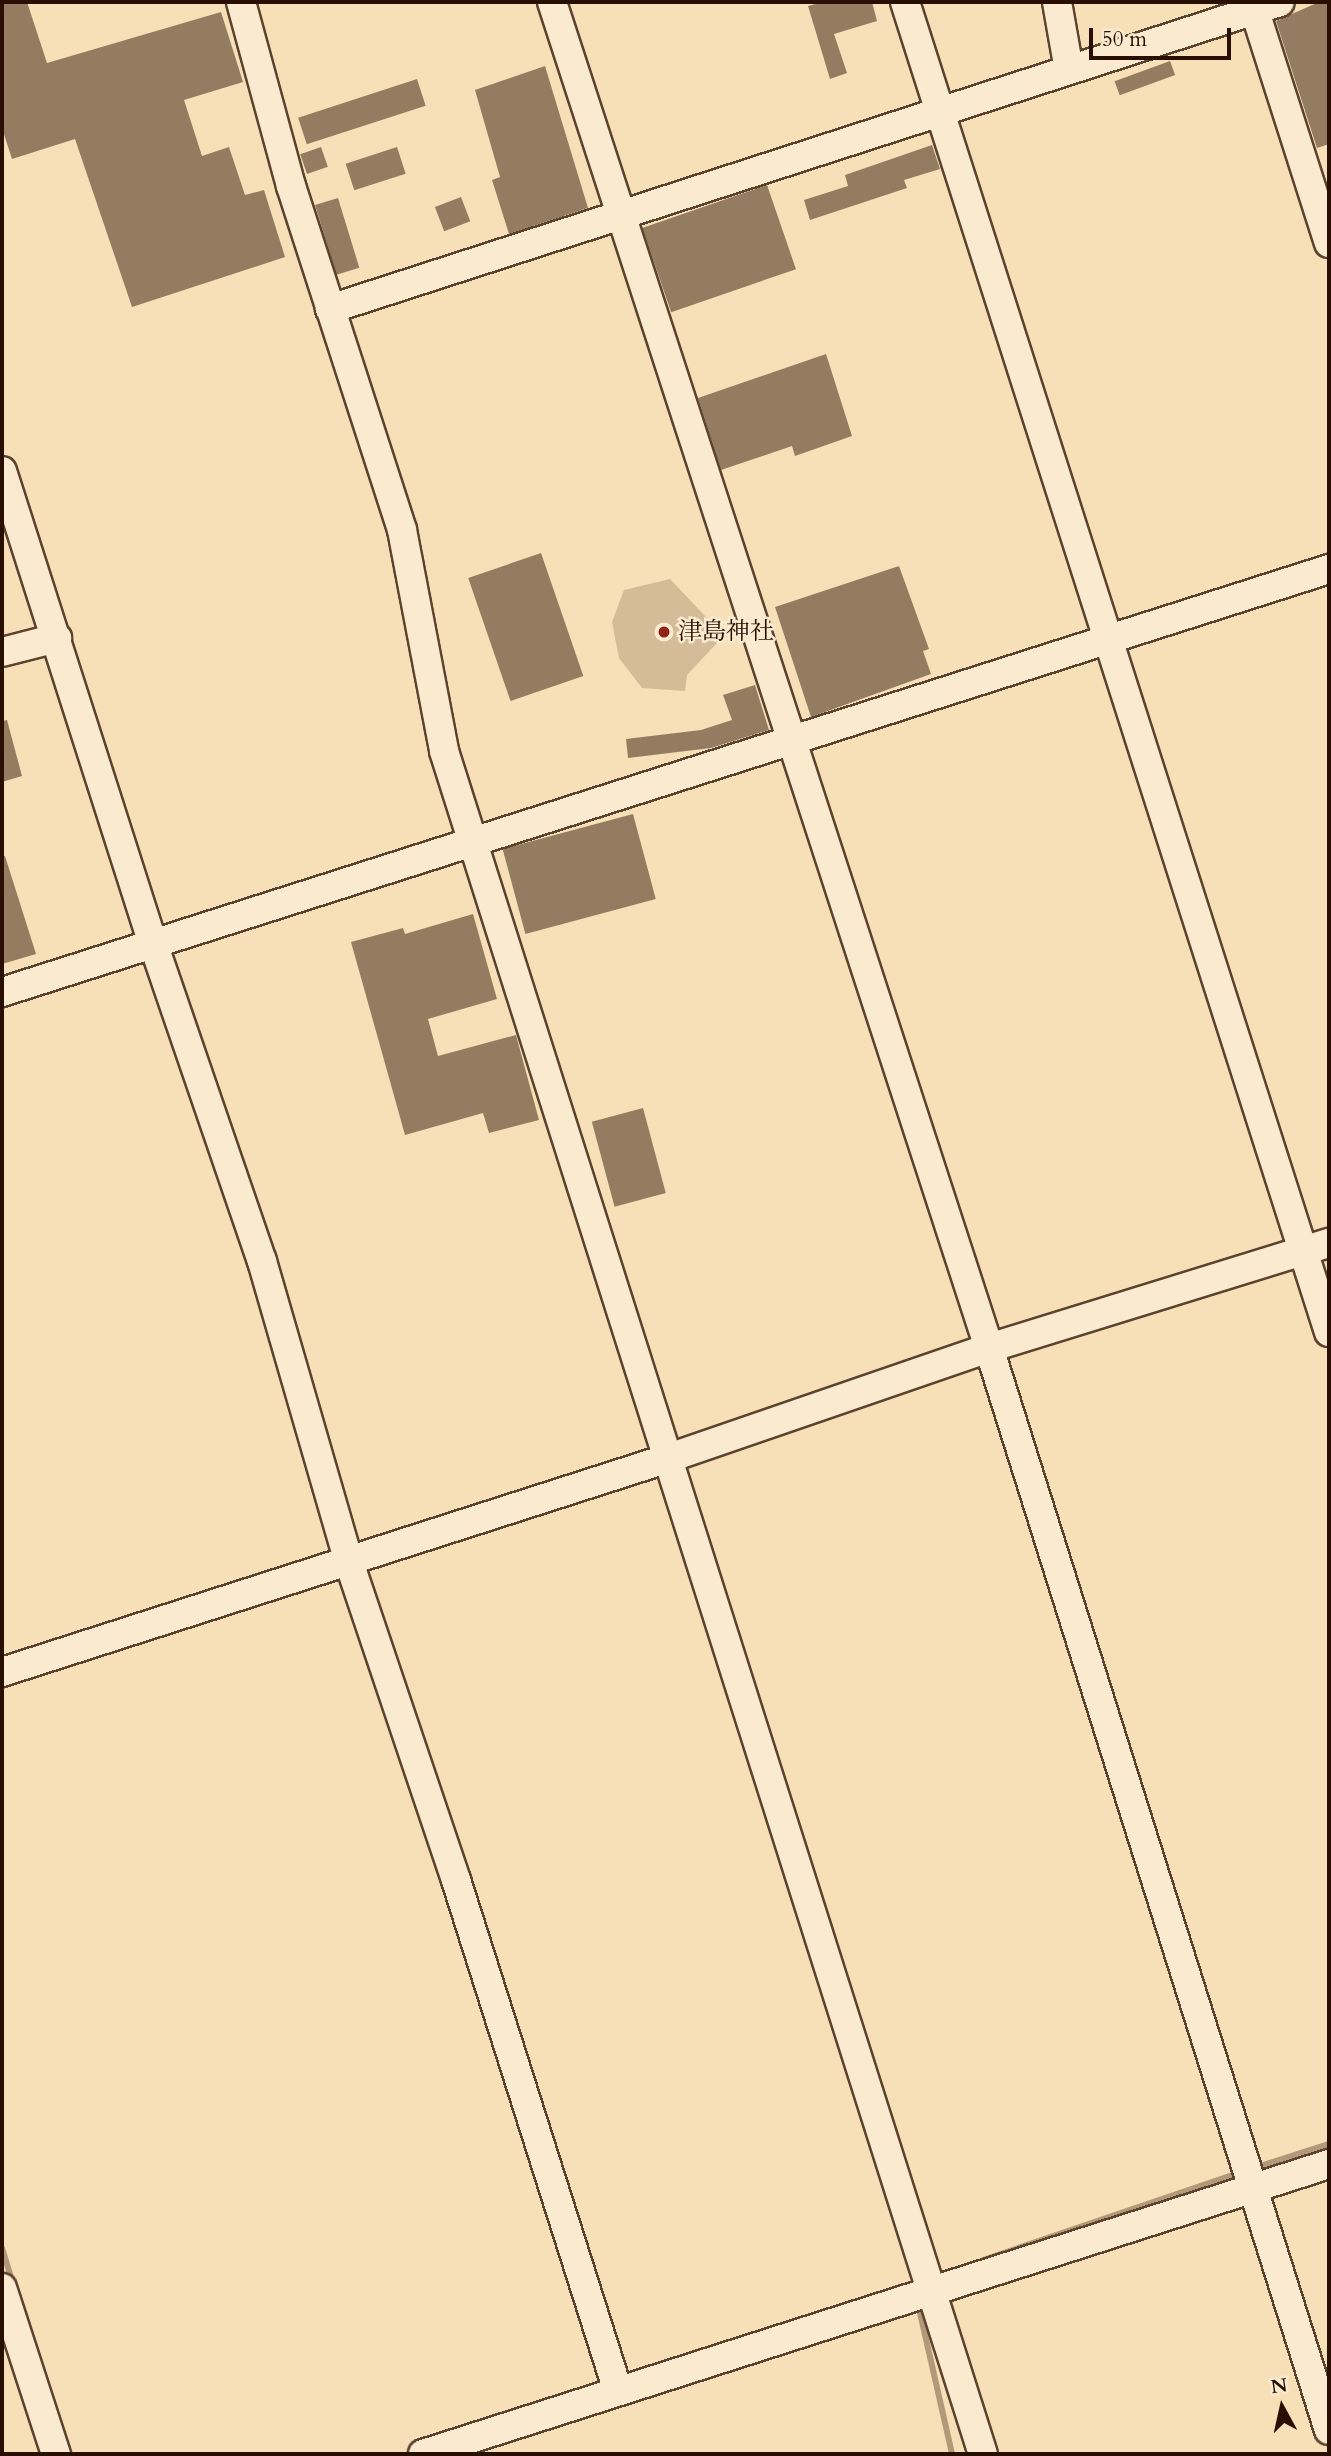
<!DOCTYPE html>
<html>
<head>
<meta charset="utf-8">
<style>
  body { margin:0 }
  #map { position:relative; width:1331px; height:2456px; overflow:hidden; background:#f7e0b7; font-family:Cardo,"Noto Serif JP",serif }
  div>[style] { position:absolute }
  .green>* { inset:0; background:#d4bc98 }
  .stream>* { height:6px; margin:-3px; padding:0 3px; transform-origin:3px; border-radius:3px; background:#b19979 }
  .building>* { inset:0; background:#947c60; transform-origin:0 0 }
  .roads { filter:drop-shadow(2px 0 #5c432f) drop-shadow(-2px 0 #5c432f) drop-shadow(0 2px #5c432f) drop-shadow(0 -2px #5c432f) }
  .minor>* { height:28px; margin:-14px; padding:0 14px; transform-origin:14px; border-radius:14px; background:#faebd0 }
  .dots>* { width:19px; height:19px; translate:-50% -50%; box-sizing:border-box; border:4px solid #faebd0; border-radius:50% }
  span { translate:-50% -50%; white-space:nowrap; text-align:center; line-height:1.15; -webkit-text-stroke:5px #faebd0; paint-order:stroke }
  .poi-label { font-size:24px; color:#280f02 }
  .left { translate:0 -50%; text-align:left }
  .frame { position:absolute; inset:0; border:4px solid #280f02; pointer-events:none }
  .north { position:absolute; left:1247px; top:2372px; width:70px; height:70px; -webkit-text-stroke:5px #faebd0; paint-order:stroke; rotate:352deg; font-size:19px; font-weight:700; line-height:28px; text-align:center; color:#280f02 }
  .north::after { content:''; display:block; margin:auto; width:24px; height:32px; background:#280f02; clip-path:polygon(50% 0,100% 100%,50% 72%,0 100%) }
  .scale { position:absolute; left:1089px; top:28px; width:142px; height:32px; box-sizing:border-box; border:4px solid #280f02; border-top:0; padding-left:9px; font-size:21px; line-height:24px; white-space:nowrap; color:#280f02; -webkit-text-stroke:5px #faebd0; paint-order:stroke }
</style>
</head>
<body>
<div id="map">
  <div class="green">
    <i style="clip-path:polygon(670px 579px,707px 618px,717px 643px,687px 675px,685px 691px,642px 688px,619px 658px,612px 622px,624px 590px)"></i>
  </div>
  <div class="stream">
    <i style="left:1254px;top:2168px;width:79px;rotate:-17.7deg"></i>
    <i style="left:2px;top:2248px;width:37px;rotate:73deg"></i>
    <i style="left:983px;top:2260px;width:273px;rotate:-18.8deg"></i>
    <i style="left:918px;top:2304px;width:154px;rotate:77.2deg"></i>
  </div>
  <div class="building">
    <i style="clip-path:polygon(10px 2px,27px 2px,47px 63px,221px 12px,243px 82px,184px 100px,202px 156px,229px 147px,245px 195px,264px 190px,285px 257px,132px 307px,75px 139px,12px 159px,2px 128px,2px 4px)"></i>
    <i style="clip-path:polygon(823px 2px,872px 2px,877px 21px,834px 34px,847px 73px,830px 79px,808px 6px)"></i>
    <i style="clip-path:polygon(1319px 2px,1329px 2px,1329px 144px,1317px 148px,1276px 21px)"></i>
    <i style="left:1170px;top:61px;width:15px;height:59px;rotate:70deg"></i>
    <i style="clip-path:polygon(545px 66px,588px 208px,509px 234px,492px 180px,500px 177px,475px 90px)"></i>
    <i style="left:417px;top:79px;width:28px;height:125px;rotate:72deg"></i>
    <i style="clip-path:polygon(932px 145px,940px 169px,904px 180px,907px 188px,810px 220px,804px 200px,848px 186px,845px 175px)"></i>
    <i style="left:321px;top:147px;width:21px;height:22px;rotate:71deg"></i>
    <i style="left:397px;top:147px;width:28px;height:54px;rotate:72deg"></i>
    <i style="left:767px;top:185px;width:89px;height:132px;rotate:71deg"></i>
    <i style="left:461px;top:197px;width:26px;height:28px;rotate:69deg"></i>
    <i style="left:338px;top:198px;width:73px;height:24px;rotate:73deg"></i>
    <i style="clip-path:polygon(826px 354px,852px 436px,795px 456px,792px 446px,721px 470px,698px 398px)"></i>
    <i style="left:541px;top:553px;width:130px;height:77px;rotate:71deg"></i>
    <i style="clip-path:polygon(899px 566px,929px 649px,923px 651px,931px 674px,811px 717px,775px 607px)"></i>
    <i style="clip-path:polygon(755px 685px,769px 730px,711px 748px,628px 758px,626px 739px,701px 730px,732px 720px,723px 695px)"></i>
    <i style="clip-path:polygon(7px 720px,22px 776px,2px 782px,2px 721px)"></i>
    <i style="left:633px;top:814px;width:88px;height:135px;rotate:75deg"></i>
    <i style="clip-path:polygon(2px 856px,5px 856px,36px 954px,2px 964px)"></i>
    <i style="clip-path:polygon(473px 914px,497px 999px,428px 1019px,438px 1056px,516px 1035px,539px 1120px,489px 1133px,483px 1113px,405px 1135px,351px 942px,403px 928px,405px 934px)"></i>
    <i style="left:643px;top:1108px;width:88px;height:53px;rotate:75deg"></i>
  </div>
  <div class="roads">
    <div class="minor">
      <i style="left:241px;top:2px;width:191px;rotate:74.8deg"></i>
      <i style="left:291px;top:186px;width:361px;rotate:72.1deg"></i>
      <i style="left:402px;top:530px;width:225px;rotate:79.2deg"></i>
      <i style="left:444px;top:751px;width:1786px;rotate:72.44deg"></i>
      <i style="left:552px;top:2px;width:1415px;rotate:72.01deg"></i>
      <i style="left:989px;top:1348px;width:1134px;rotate:72.56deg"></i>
      <i style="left:905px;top:2px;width:1396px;rotate:72.32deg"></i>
      <i style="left:1057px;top:2px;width:69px;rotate:80deg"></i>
      <i style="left:1252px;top:2px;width:253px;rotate:72.3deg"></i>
      <i style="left:330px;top:309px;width:998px;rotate:-17.91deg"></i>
      <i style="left:2px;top:471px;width:496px;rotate:72.3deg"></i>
      <i style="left:153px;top:943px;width:336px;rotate:71.1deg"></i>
      <i style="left:262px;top:1261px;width:313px;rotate:73.9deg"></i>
      <i style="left:349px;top:1562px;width:336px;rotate:71.4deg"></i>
      <i style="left:456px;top:1880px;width:536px;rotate:72.41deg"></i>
      <i style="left:2px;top:652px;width:57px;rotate:-14.3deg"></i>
      <i style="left:2px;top:992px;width:1393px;rotate:-17.68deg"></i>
      <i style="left:2px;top:1672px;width:700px;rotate:-17.79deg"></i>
      <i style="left:669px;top:1458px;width:338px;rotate:-19deg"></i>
      <i style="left:989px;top:1348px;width:356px;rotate:-17.2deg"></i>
      <i style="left:2px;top:2288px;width:175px;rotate:72deg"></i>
      <i style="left:423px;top:2454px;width:951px;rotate:-17.75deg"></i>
    </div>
  </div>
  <div class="dots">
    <i style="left:664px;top:632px;background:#8f2418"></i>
  </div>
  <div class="poi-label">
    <span class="left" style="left:678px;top:632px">津島神社</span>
  </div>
  <div class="frame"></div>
  <div class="north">N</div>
  <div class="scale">50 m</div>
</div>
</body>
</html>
